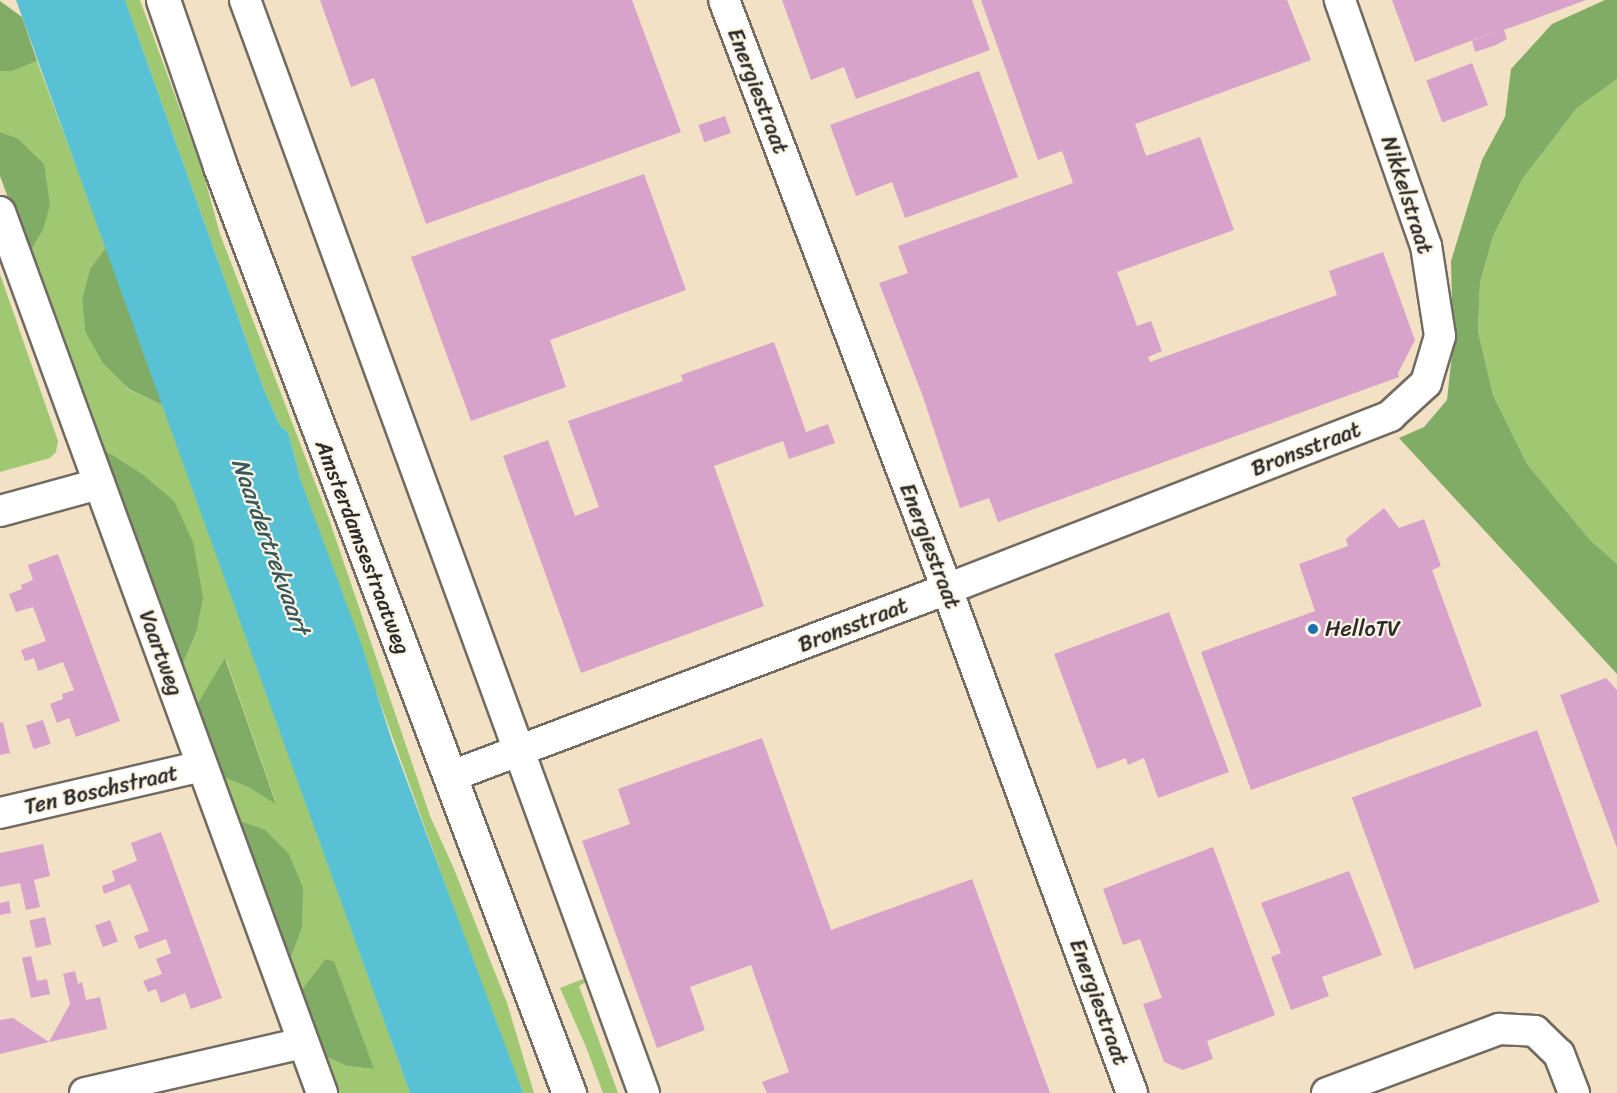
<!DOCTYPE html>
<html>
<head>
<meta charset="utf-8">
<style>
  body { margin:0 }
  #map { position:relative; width:1617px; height:1093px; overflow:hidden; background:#f2e1c4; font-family:Sriracha,sans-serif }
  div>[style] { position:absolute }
  .green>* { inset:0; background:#a0c873 }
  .forest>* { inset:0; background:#80ac65 }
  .water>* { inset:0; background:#58c2d4 }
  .building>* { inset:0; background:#d8a3ca; transform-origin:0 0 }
  .roads { filter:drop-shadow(2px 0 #716b61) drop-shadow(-2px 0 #716b61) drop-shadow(0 2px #716b61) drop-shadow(0 -2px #716b61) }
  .minor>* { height:30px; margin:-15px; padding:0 15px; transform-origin:15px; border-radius:15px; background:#fff }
  .tertiary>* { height:33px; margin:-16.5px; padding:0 16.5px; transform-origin:16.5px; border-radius:16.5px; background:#fff }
  .dots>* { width:16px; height:16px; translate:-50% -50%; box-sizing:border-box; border:3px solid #fcf5e5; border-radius:50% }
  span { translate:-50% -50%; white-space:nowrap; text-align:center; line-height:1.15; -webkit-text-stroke:4.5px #fcf5e5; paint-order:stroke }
  .street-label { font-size:22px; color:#2b2b2b }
  .poi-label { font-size:22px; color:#2b2b2b }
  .left { translate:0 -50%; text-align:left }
  .water-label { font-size:24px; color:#38585e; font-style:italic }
</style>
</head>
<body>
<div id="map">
  <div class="green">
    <i style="clip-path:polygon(125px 0,140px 0,203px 172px,220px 234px,329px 519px,430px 816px,454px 869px,507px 1003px,534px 1093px,523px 1093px,498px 1032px,301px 481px,288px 432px,280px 426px,263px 387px)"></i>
    <i style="clip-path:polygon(37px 61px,106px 247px,90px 269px,82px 299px,85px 331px,128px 389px,164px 406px,410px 1093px,337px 1093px,324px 1056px,347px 1066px,373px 1069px,334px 961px,325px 959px,300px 992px,289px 963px,302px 928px,237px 820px,220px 776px,248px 787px,276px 803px,226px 659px,195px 708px,181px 668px,196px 633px,141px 473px,100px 447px,29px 254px,43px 230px,17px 138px,0 132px,0 71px,12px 71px)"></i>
    <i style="clip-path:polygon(1617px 79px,1617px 564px,1590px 540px,1527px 464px,1493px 395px,1478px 331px,1480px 283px,1493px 236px,1523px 178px,1577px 108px)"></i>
    <i style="clip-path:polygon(0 274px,58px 441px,56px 452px,50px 458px,0 472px)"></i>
    <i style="clip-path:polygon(583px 979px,586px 982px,579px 986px,618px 1093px,603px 1093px,586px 1047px,560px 988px)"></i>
  </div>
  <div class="forest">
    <i style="clip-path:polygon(1605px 0,1617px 0,1617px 79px,1577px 108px,1523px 178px,1493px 236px,1480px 283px,1478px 331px,1493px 395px,1527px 464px,1590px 540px,1617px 564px,1617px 674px,1399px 438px,1424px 427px,1447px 400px,1453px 345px,1451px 261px,1482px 160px,1505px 117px,1511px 69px,1552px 24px)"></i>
    <i style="clip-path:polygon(0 1px,22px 17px,37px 61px,12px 71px,0 71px)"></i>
    <i style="clip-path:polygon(0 132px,17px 138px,44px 164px,50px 205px,43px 230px,29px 254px,0 176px)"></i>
    <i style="clip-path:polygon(106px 247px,164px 406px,129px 389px,103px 363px,85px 331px,82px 299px,90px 269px)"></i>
    <i style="clip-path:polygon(100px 447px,141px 473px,174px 501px,193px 542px,203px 598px,196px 633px,181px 668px)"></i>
    <i style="clip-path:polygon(225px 658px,276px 804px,248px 787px,220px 776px,195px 708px)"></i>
    <i style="clip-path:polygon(237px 820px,265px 830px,289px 854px,303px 888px,302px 928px,289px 963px)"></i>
    <i style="clip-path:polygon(325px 959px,334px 961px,374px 1069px,347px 1066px,324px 1056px,300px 992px)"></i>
  </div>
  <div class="water">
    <i style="clip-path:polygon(16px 0,125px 0,263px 387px,280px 426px,288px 432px,301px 481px,360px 640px,392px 741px,523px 1093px,410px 1093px)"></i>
  </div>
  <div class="building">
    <i style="clip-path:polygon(320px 0,632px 0,681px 132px,426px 224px,374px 78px,351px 87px)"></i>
    <i style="clip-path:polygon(782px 0,972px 0,990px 50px,856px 99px,844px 67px,811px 80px)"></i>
    <i style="clip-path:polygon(981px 0,1287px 0,1311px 60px,1135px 124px,1146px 156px,1200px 137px,1234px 230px,1117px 272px,1137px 326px,1151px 321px,1162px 351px,1148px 357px,1150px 362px,1337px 295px,1329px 271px,1383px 252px,1415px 340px,1398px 373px,1399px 377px,998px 522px,989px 498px,960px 508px,922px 394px,879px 283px,908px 273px,898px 246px,1073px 183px,1062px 151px,1038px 160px)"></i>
    <i style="clip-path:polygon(1392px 0,1586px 0,1504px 30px,1507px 39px,1496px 45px,1475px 52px,1472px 41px,1497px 31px,1415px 62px)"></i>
    <i style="left:1472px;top:63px;width:45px;height:49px;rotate:69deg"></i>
    <i style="clip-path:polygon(979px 71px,1018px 177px,905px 218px,892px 182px,856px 196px,830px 125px)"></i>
    <i style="left:725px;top:116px;width:18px;height:28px;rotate:71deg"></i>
    <i style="clip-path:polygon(644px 174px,686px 290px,550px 340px,566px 387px,471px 421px,411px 257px)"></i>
    <i style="clip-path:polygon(774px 342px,806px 432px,828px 424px,835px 443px,789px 459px,783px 441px,714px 466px,764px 606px,581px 673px,503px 456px,548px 440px,575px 516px,599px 507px,568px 421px,683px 381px,681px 375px)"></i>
    <i style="clip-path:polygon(1384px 508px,1399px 528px,1424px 519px,1441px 566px,1432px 570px,1482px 706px,1251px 790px,1201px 652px,1315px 611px,1299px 564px,1348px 546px,1346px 539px)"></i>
    <i style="clip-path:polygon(58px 554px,120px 721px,76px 737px,69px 718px,57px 723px,50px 704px,63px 699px,62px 694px,74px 690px,63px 662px,38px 671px,34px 658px,25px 661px,21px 650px,46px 641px,33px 607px,16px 612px,9px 594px,22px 589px,21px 585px,33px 580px,28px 565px)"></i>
    <i style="clip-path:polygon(1169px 612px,1229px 772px,1158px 798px,1144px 758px,1128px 765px,1126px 758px,1097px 769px,1054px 654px)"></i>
    <i style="clip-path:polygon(1606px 678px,1617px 690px,1617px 848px,1560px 695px)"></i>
    <i style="left:43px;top:720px;width:25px;height:18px;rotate:72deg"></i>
    <i style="clip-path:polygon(3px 722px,10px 753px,0 755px,0 723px)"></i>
    <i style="left:1537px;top:730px;width:183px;height:197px;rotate:70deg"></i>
    <i style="clip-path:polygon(762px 738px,831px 930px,972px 879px,1050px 1093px,767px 1093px,762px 1082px,789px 1072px,751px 965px,690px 987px,705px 1030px,657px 1048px,582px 841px,630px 824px,618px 789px)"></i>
    <i style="clip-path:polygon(161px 832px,222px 998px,191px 1009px,185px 993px,161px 1003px,156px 989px,148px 992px,143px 981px,162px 974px,156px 959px,171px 953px,166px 939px,139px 949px,134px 936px,149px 931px,130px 884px,104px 894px,102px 886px,115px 881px,112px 871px,137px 861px,131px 843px)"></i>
    <i style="clip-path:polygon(43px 844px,50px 876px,34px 880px,40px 907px,26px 910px,20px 883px,0 887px,0 853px)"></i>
    <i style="clip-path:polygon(1213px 847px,1275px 1015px,1207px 1041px,1213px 1059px,1183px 1070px,1164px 1062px,1143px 1004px,1162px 998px,1140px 939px,1123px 945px,1103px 889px)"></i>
    <i style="clip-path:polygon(1349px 871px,1382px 955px,1322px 977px,1329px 996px,1291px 1010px,1271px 957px,1281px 953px,1261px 903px)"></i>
    <i style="clip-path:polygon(9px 901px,11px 913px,0 915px,0 903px)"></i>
    <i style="left:45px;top:917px;width:28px;height:16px;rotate:77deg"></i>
    <i style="left:110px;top:920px;width:23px;height:16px;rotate:70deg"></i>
    <i style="clip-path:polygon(31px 956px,37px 981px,47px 979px,50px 994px,31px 998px,22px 958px)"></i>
    <i style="clip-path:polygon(75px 971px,78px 984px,82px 982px,86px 1000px,100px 997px,107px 1029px,49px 1042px,70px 1004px,63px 974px)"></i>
    <i style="clip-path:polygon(13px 1018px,49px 1042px,0 1054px,0 1020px)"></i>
  </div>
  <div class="roads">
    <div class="minor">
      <i style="left:245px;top:0;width:1164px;rotate:69.95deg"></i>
      <i style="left:724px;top:0;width:630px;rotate:69.26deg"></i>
      <i style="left:947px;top:589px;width:537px;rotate:69.84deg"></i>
      <i style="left:0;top:212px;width:938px;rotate:69.92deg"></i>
      <i style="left:0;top:511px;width:103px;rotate:-15.3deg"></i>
      <i style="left:449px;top:777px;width:532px;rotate:-20.68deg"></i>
      <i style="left:947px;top:589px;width:476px;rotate:-21.3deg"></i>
      <i style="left:1390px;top:416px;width:49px;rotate:-42.5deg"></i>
      <i style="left:1426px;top:383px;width:49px;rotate:-73.4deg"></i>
      <i style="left:1440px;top:336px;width:91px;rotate:-98.8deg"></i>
      <i style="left:1426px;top:246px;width:261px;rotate:-109.3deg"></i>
      <i style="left:0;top:813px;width:207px;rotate:-13.1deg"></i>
      <i style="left:85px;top:1093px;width:224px;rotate:-12.9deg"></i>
      <i style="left:1327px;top:1093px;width:184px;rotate:-20.4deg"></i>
      <i style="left:1499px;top:1029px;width:36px;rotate:3deg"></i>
      <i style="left:1535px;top:1031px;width:33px;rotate:44deg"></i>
      <i style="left:1559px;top:1054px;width:42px;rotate:69deg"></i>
    </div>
    <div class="tertiary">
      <i style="left:163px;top:0;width:176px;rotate:71deg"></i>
      <i style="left:220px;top:166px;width:991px;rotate:69.37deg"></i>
    </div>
  </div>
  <div class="dots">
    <i style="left:1313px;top:629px;background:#1f6fb2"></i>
  </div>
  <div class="street-label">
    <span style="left:758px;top:91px;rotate:69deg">Energiestraat</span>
    <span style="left:1407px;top:195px;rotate:72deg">Nikkelstraat</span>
    <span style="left:1306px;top:449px;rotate:-21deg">Bronsstraat</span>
    <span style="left:930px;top:546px;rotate:69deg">Energiestraat</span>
    <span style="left:363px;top:547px;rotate:69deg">Amsterdamsestraatweg</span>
    <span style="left:853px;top:625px;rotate:-21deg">Bronsstraat</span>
    <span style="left:161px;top:653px;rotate:70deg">Vaartweg</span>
    <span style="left:101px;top:790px;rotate:-13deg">Ten Boschstraat</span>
    <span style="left:1099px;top:1002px;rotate:70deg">Energiestraat</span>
  </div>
  <div class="poi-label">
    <span class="left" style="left:1325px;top:629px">HelloTV</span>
  </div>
  <div class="water-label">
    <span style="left:270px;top:546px;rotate:70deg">Naardertrekvaart</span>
  </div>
</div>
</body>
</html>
